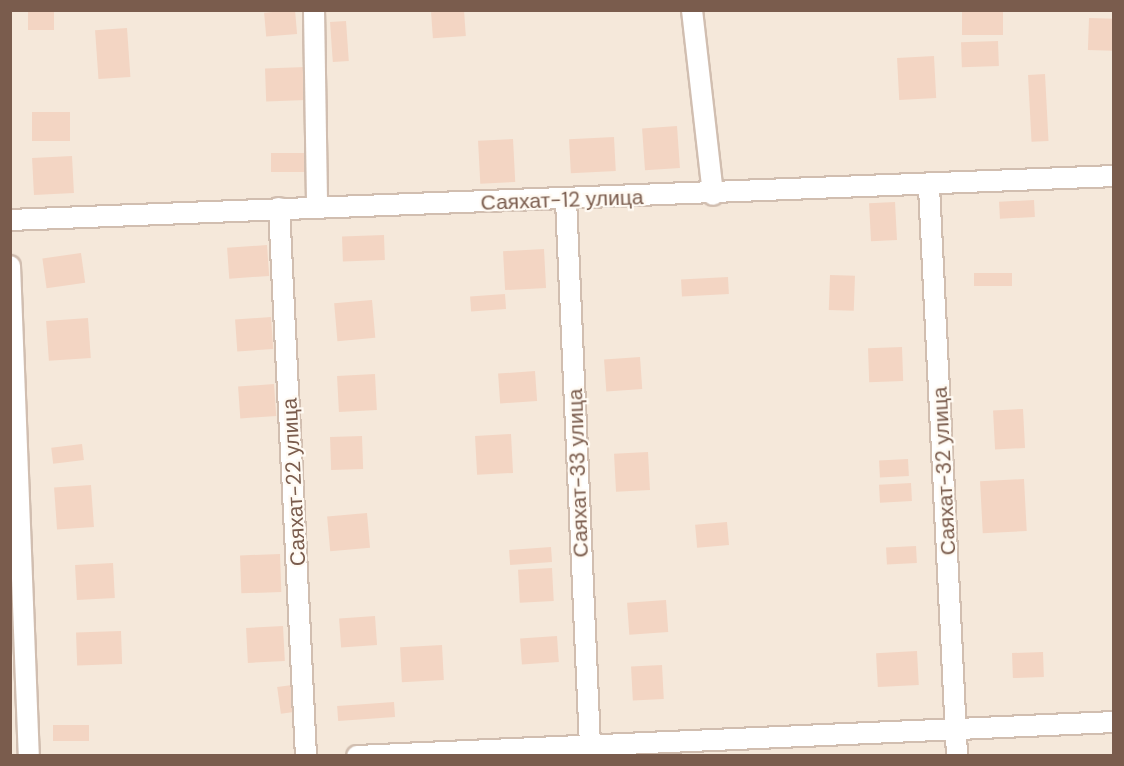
<!DOCTYPE html>
<html>
<head>
<meta charset="utf-8">
<style>
  body { margin:0 }
  #map { position:relative; width:1124px; height:766px; overflow:hidden; background:#fdf6ec; font-family:"DM Sans",sans-serif }
  div>[style] { position:absolute }
  .residential>* { inset:0; background:#f5e8da; transform-origin:0 0 }
  .building>* { inset:0; background:#f3d5c3; transform-origin:0 0 }
  .roads { filter:drop-shadow(2px 0 #d1beb0) drop-shadow(-2px 0 #d1beb0) drop-shadow(0 2px #d1beb0) drop-shadow(0 -2px #d1beb0) }
  .minor>* { height:20px; margin:-10px; padding:0 10px; transform-origin:10px; border-radius:10px; background:#fff }
  span { translate:-50% -50%; white-space:nowrap; text-align:center; line-height:1.15; -webkit-text-stroke:4.5px #fffaf3; paint-order:stroke }
  .street-label { font-size:21px; color:#7a5c4d }
  .frame { position:absolute; inset:0; border:12px solid #7a5c4d; pointer-events:none }
</style>
</head>
<body>
<div id="map">
  <div class="residential">
    <i style="left:11px;top:11px;width:1102px;height:744px"></i>
  </div>
  <div class="building">
    <i style="left:28px;top:10px;width:26px;height:20px"></i>
    <i style="left:295px;top:10px;width:24px;height:31px;rotate:85deg"></i>
    <i style="left:464px;top:10px;width:26px;height:33px;rotate:86deg"></i>
    <i style="left:962px;top:10px;width:41px;height:25px"></i>
    <i style="left:1089px;top:18px;width:25px;height:32px;rotate:2deg"></i>
    <i style="left:346px;top:21px;width:40px;height:16px;rotate:86deg"></i>
    <i style="left:127px;top:28px;width:49px;height:32px;rotate:86deg"></i>
    <i style="left:998px;top:41px;width:25px;height:37px;rotate:88deg"></i>
    <i style="left:934px;top:56px;width:42px;height:37px;rotate:87deg"></i>
    <i style="left:305px;top:67px;width:33px;height:40px;rotate:88deg"></i>
    <i style="left:1045px;top:74px;width:67px;height:17px;rotate:87deg"></i>
    <i style="left:70px;top:112px;width:29px;height:38px;rotate:90deg"></i>
    <i style="left:677px;top:126px;width:42px;height:35px;rotate:86deg"></i>
    <i style="left:614px;top:137px;width:34px;height:45px;rotate:87deg"></i>
    <i style="left:513px;top:139px;width:43px;height:35px;rotate:87deg"></i>
    <i style="left:271px;top:153px;width:36px;height:19px"></i>
    <i style="left:72px;top:156px;width:37px;height:40px;rotate:87deg"></i>
    <i style="left:1034px;top:200px;width:17px;height:35px;rotate:87deg"></i>
    <i style="left:895px;top:202px;width:38px;height:26px;rotate:87deg"></i>
    <i style="left:384px;top:235px;width:25px;height:42px;rotate:88deg"></i>
    <i style="left:267px;top:245px;width:31px;height:40px;rotate:86deg"></i>
    <i style="left:544px;top:249px;width:39px;height:41px;rotate:87deg"></i>
    <i style="left:81px;top:253px;width:30px;height:39px;rotate:82deg"></i>
    <i style="left:1012px;top:273px;width:13px;height:38px;rotate:90deg"></i>
    <i style="left:830px;top:275px;width:25px;height:35px;rotate:2deg"></i>
    <i style="left:728px;top:277px;width:17px;height:47px;rotate:87deg"></i>
    <i style="left:505px;top:294px;width:15px;height:35px;rotate:86deg"></i>
    <i style="left:372px;top:300px;width:38px;height:38px;rotate:85deg"></i>
    <i style="left:271px;top:317px;width:32px;height:36px;rotate:86deg"></i>
    <i style="left:88px;top:318px;width:40px;height:42px;rotate:86deg"></i>
    <i style="left:902px;top:347px;width:34px;height:34px;rotate:88deg"></i>
    <i style="left:640px;top:357px;width:32px;height:36px;rotate:86deg"></i>
    <i style="left:535px;top:371px;width:30px;height:37px;rotate:86deg"></i>
    <i style="left:375px;top:374px;width:36px;height:38px;rotate:87deg"></i>
    <i style="left:274px;top:384px;width:32px;height:36px;rotate:86deg"></i>
    <i style="left:1023px;top:409px;width:39px;height:30px;rotate:87deg"></i>
    <i style="left:511px;top:434px;width:39px;height:36px;rotate:87deg"></i>
    <i style="left:362px;top:436px;width:33px;height:32px;rotate:88deg"></i>
    <i style="left:82px;top:444px;width:16px;height:31px;rotate:83deg"></i>
    <i style="left:648px;top:452px;width:38px;height:34px;rotate:87deg"></i>
    <i style="left:908px;top:459px;width:17px;height:29px;rotate:87deg"></i>
    <i style="left:1024px;top:479px;width:52px;height:44px;rotate:87deg"></i>
    <i style="left:911px;top:483px;width:18px;height:32px;rotate:87deg"></i>
    <i style="left:91px;top:485px;width:42px;height:37px;rotate:86deg"></i>
    <i style="left:367px;top:513px;width:35px;height:40px;rotate:85deg"></i>
    <i style="left:727px;top:522px;width:23px;height:32px;rotate:85deg"></i>
    <i style="left:916px;top:546px;width:17px;height:30px;rotate:87deg"></i>
    <i style="left:551px;top:547px;width:15px;height:42px;rotate:86deg"></i>
    <i style="left:280px;top:554px;width:38px;height:40px;rotate:88deg"></i>
    <i style="left:113px;top:563px;width:35px;height:38px;rotate:87deg"></i>
    <i style="left:552px;top:568px;width:33px;height:34px;rotate:87deg"></i>
    <i style="left:666px;top:600px;width:32px;height:39px;rotate:86deg"></i>
    <i style="left:375px;top:616px;width:29px;height:36px;rotate:86deg"></i>
    <i style="left:283px;top:626px;width:35px;height:37px;rotate:87deg"></i>
    <i style="left:121px;top:631px;width:33px;height:45px;rotate:88deg"></i>
    <i style="left:557px;top:636px;width:26px;height:37px;rotate:86deg"></i>
    <i style="left:442px;top:645px;width:35px;height:42px;rotate:87deg"></i>
    <i style="left:917px;top:651px;width:34px;height:41px;rotate:87deg"></i>
    <i style="left:1043px;top:652px;width:25px;height:31px;rotate:88deg"></i>
    <i style="left:662px;top:665px;width:34px;height:31px;rotate:87deg"></i>
    <i style="left:292px;top:685px;width:27px;height:15px;rotate:82deg"></i>
    <i style="left:394px;top:702px;width:15px;height:57px;rotate:86deg"></i>
    <i style="left:53px;top:725px;width:36px;height:16px"></i>
  </div>
  <div class="roads">
    <div class="minor">
      <i style="left:314px;top:10px;width:197px;rotate:89.1deg"></i>
      <i style="left:692px;top:10px;width:186px;rotate:83.5deg"></i>
      <i style="left:929px;top:187px;width:570px;rotate:87.18deg"></i>
      <i style="left:566px;top:200px;width:547px;rotate:87.48deg"></i>
      <i style="left:279px;top:208px;width:549px;rotate:87.18deg"></i>
      <i style="left:10px;top:220px;width:1105px;rotate:-2.28deg"></i>
      <i style="left:10px;top:266px;width:490px;rotate:87.8deg"></i>
      <i style="left:357px;top:756px;width:758px;rotate:-2.57deg"></i>
    </div>
  </div>
  <div class="street-label">
    <span style="left:562px;top:200px;rotate:-2deg">Саяхат-12 улица</span>
    <span style="left:944px;top:471px;rotate:-93deg">Саяхат-32 улица</span>
    <span style="left:578px;top:473px;rotate:-92deg">Саяхат-33 улица</span>
    <span style="left:294px;top:482px;rotate:-93deg">Саяхат-22 улица</span>
  </div>
  <div class="frame"></div>
</div>
</body>
</html>
